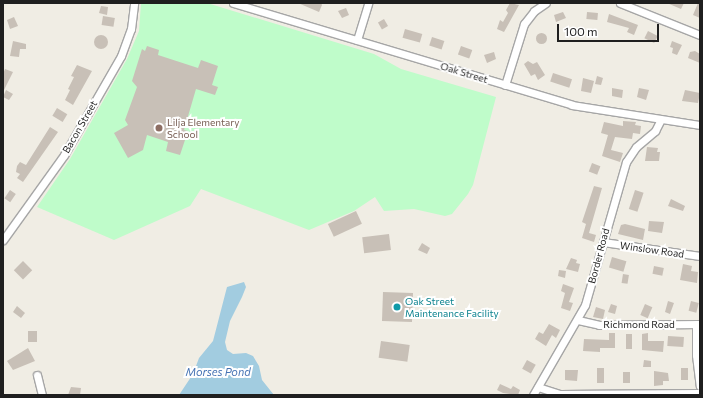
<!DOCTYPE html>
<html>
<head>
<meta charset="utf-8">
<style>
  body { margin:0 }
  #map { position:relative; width:703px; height:398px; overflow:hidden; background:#f0ede4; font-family:Commissioner,sans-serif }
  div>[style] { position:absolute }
  .park>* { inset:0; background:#bffcca }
  .water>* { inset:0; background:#a2cce0 }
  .building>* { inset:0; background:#c8c0b7; transform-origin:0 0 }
  .round { border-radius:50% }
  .roads { filter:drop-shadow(1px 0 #a6a6a6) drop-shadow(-1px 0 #a6a6a6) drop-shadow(0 1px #a6a6a6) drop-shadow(0 -1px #a6a6a6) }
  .minor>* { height:7px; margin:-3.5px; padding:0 3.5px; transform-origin:3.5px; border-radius:3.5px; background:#fff }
  .dots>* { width:11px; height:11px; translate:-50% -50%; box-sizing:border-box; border:2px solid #fff; border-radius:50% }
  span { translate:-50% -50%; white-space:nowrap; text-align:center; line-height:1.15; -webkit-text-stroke:4px #fff; paint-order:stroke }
  .street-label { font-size:10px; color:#1f1f1f }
  .education-label { font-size:10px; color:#785e54 }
  .left { translate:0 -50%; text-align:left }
  .culture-label { font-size:10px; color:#0d838f }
  .water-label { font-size:11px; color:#4673b4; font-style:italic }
  .frame { position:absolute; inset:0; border:4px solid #1f1f1f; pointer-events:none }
  .scale { position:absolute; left:557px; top:24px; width:102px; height:18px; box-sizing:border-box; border:2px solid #1f1f1f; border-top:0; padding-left:5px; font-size:12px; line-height:14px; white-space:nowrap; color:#1f1f1f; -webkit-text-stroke:3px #fff; paint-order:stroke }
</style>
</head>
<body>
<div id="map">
  <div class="park">
    <i style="clip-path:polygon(141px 3px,207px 3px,374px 54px,401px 69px,496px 97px,473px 185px,468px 194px,452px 214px,445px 216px,414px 209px,384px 211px,375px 197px,354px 211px,309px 230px,201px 189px,190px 206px,114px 240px,37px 207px,70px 159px,127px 59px,139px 31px)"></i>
  </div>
  <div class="water">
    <i style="clip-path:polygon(244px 282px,246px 287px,242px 297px,230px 321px,225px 342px,227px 350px,233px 354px,246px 353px,253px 356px,259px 366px,262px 380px,274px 395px,179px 395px,193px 374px,199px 358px,213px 341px,227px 287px)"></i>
  </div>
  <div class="building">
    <i style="clip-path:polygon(298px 3px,321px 3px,322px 5px,319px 12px)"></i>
    <i style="clip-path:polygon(510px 3px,519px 5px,504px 32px,497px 29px,500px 20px,503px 22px,508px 13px,506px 10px)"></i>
    <i style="clip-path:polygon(667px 3px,684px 3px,681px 9px)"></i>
    <i style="clip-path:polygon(698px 3px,700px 3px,700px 18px,693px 15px)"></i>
    <i style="clip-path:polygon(101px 6px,108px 7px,107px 15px,99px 13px)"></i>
    <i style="clip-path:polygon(346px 8px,349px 15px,342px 18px,338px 11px)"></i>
    <i style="clip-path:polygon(563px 12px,566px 18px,556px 22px,554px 15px)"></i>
    <i style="left:587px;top:12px;width:11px;height:7px;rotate:5deg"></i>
    <i style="clip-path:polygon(609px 14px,638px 25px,634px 35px,627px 32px,629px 28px,607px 22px)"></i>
    <i style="left:103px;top:16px;width:12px;height:9px;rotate:9deg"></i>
    <i style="clip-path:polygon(14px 17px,18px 26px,10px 29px,7px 20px)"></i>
    <i style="left:384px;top:19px;width:8px;height:7px;rotate:60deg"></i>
    <i style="left:405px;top:29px;width:18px;height:9px;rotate:16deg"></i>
    <i style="left:648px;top:31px;width:11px;height:8px;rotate:27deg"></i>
    <i class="round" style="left:535.5px;top:32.5px;width:11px;height:11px"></i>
    <i class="round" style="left:94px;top:35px;width:14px;height:14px"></i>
    <i style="left:432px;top:37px;width:13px;height:9px;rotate:18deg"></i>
    <i style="clip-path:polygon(13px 41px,26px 44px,26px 49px,20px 49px,19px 57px,10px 56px)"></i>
    <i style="clip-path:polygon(672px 41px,682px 45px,677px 55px,672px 53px,673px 48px,670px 47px)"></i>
    <i style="clip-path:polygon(147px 46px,159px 50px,158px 55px,198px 68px,201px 60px,218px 66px,212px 85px,218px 87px,215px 95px,196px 89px,184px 130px,188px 131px,180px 155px,166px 151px,168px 142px,147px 135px,143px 150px,128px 158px,114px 133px,128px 125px,125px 120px,137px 87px,132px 81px,142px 49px,145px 51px)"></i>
    <i style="left:461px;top:46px;width:12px;height:9px;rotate:20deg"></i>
    <i style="clip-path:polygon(695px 51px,700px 54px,700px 63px,688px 58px,690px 52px)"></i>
    <i style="clip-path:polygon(494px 52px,496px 59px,487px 63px,484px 55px)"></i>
    <i style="clip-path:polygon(528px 61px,533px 64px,537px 62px,545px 75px,538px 80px,535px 74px,531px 76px,524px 64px)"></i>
    <i style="clip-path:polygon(77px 65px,92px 71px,73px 105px,65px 100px,70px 90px,68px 89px,74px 77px,71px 76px)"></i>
    <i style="clip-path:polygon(5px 69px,13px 72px,3px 92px,3px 74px)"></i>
    <i style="left:553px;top:73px;width:20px;height:9px;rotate:18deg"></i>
    <i style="clip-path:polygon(597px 76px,603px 78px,601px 85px,595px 84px)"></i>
    <i style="clip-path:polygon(583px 78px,594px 81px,591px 93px,581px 91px)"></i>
    <i style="clip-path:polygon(612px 88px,623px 90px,622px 98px,612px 96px)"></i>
    <i style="clip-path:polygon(639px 88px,649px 90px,646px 100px,637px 97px)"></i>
    <i style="clip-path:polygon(6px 90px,13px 94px,9px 100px,3px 97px)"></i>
    <i style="clip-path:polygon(685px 90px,700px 93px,698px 103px,682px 101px)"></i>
    <i style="left:57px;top:108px;width:12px;height:9px;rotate:31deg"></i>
    <i style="clip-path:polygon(623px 121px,636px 122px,635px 125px,641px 126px,640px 134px,633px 133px,632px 139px,615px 137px,611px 150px,623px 153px,620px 162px,602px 156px,608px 135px,601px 133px,604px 122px,623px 126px)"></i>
    <i style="clip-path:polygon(50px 127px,58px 132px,23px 182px,17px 178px,20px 174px,16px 172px,17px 166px,20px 162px,26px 165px)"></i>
    <i style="clip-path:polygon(647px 147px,658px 148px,657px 152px,660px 152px,659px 161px,645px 161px)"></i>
    <i style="left:592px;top:163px;width:9px;height:9px;rotate:21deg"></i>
    <i style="clip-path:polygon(594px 186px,602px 188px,589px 233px,596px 235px,594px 242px,582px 238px,586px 224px,582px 222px)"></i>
    <i style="left:10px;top:190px;width:7px;height:10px;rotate:34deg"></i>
    <i style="left:635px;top:190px;width:9px;height:20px;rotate:18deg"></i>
    <i style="clip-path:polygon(671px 199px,685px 206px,683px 211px,668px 206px)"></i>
    <i style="left:356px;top:211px;width:14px;height:31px;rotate:65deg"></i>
    <i style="clip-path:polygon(649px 221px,664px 222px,662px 233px,648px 231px)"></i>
    <i style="clip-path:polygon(625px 224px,645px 229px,643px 240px,618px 234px,621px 225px)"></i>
    <i style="left:389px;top:234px;width:16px;height:27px;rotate:83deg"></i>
    <i style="clip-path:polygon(422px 243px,430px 248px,427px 254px,418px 250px)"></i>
    <i style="left:612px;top:257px;width:15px;height:11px;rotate:16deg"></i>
    <i style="clip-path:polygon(571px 258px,577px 260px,576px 263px,580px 264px,578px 272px,566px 269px)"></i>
    <i style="left:23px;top:261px;width:13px;height:13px;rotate:45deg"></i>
    <i style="clip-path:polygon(683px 264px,692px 266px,691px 271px,698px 272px,697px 283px,680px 280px)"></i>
    <i style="left:654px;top:266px;width:10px;height:8px;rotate:11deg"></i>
    <i style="clip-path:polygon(559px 270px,566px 271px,565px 278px,558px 276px)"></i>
    <i style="left:623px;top:274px;width:6px;height:9px;rotate:9deg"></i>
    <i style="clip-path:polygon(563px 284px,574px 288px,569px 302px,573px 303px,570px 311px,561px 308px,565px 293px,561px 291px)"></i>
    <i style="left:383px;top:292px;width:30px;height:29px;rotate:2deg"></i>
    <i style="clip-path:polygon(668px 301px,674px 303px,670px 314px,665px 312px)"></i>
    <i style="left:691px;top:301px;width:8px;height:10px;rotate:14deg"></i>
    <i style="clip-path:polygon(611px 304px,617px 306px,615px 314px,608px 312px)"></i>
    <i style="left:645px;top:304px;width:8px;height:12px;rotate:23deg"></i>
    <i style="clip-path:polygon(17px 306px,25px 313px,21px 318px,13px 312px)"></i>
    <i style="clip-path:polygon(596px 307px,605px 310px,603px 319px,593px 317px)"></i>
    <i style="clip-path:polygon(549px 324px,560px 330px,556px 338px,552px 335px,546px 346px,535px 339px,539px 332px,543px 334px)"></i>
    <i style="left:28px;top:331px;width:9px;height:11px"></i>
    <i style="clip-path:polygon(609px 333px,615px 333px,615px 348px,600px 348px,600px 352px,583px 351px,584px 339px,609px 340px)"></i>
    <i style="clip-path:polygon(648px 333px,648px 341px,664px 341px,663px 352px,642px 350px,642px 334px)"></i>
    <i style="left:626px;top:334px;width:6px;height:15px"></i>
    <i style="left:668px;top:336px;width:16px;height:10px;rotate:4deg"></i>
    <i style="left:381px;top:341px;width:29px;height:17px;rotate:8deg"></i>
    <i style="clip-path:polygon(28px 348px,35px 361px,13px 370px,7px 361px)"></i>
    <i style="left:527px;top:360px;width:10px;height:10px;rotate:29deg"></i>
    <i style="clip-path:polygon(644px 360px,651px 361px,651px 367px,643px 367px)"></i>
    <i style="left:597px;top:368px;width:7px;height:15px"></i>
    <i style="left:681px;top:368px;width:7px;height:12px"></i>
    <i style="clip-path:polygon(565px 370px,578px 370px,577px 381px,565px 380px)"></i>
    <i style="clip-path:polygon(654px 371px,668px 373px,669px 381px,663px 381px,663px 385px,654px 386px)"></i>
    <i style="left:623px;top:372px;width:7px;height:11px"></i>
    <i style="clip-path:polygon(500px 384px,511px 389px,513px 386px,520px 390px,518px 395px,503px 393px,497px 390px)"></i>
    <i style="clip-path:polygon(71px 387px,81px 388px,80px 395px,68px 395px)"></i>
  </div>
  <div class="roads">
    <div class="minor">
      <i style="left:233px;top:3px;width:354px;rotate:16.7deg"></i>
      <i style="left:572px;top:105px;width:130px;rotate:8.9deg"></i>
      <i style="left:620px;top:3px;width:86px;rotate:21.8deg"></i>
      <i style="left:357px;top:40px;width:39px;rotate:-73deg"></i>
      <i style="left:505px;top:85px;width:64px;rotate:-72.7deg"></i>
      <i style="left:524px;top:24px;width:16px;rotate:-52deg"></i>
      <i style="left:534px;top:11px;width:14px;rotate:-34deg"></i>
      <i style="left:3px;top:240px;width:105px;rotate:-54.3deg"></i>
      <i style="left:64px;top:155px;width:114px;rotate:-60.1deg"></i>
      <i style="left:121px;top:56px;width:29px;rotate:-70deg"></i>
      <i style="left:131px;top:29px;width:26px;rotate:-83deg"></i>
      <i style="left:603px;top:242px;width:98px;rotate:8.2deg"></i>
      <i style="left:578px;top:320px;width:22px;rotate:13deg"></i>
      <i style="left:599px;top:325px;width:101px;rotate:-0.6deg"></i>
      <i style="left:696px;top:324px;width:31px;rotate:90deg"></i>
      <i style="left:696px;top:355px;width:31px;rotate:83deg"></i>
      <i style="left:37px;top:375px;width:21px;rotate:76deg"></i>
      <i style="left:538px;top:387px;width:23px;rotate:18deg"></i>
      <i style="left:560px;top:394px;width:140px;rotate:-0.4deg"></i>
      <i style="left:533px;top:395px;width:104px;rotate:-60deg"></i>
      <i style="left:585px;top:305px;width:149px;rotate:-74deg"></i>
      <i style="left:626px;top:162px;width:18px;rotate:-56deg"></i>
      <i style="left:636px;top:147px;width:25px;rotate:-40deg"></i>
      <i style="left:655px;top:131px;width:13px;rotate:-63deg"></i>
    </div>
  </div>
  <div class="dots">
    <i style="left:159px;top:128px;background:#8d6e63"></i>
    <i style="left:397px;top:307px;background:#0f9aa8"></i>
  </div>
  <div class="street-label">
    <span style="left:464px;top:73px;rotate:17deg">Oak Street</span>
    <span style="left:80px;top:127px;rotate:-60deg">Bacon Street</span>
    <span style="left:652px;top:250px;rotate:8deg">Winslow Road</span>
    <span style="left:599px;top:256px;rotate:-75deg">Border Road</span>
    <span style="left:639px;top:325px">Richmond Road</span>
  </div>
  <div class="education-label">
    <span class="left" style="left:167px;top:128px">Lilja Elementary<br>School</span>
  </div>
  <div class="culture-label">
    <span class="left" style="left:405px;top:307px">Oak Street<br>Maintenance Facility</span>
  </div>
  <div class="water-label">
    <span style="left:218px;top:372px">Morses Pond</span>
  </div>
  <div class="frame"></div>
  <div class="scale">100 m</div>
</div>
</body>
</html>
